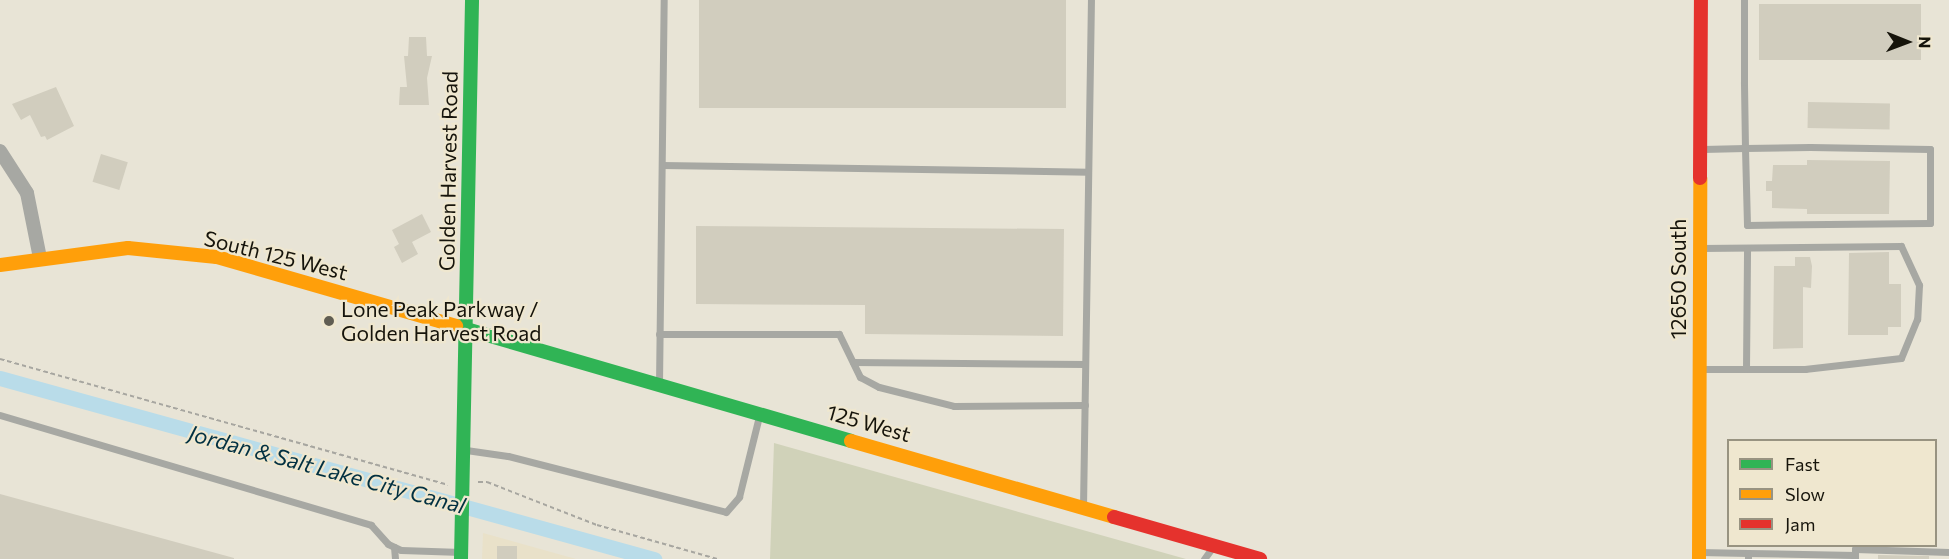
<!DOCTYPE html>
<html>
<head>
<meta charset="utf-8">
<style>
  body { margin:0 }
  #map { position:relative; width:1949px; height:559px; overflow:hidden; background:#e8e4d6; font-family:Commissioner,sans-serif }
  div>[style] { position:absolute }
  .built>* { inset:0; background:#e9e1c9 }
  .green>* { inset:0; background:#d0d2b9 }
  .canal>* { height:15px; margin:-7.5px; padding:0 7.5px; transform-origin:7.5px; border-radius:7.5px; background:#b9dce9 }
  .building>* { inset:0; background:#d1cdbe; transform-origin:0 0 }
  .path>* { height:2px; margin-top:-1px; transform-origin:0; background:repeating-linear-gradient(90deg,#a7a6a0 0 4.5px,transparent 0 7.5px) }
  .lane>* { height:7px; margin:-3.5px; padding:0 3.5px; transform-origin:3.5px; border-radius:3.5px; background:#a7a8a3 }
  .street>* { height:14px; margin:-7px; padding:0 7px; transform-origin:7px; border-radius:7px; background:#a7a8a3 }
  .fast>* { height:14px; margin:-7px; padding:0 7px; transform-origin:7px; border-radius:7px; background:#30b455 }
  .slow>* { height:14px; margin:-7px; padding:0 7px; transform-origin:7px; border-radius:7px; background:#ff9f0a }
  .jam>* { height:14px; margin:-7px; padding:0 7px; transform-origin:7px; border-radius:7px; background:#e5322d }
  .dots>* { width:16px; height:16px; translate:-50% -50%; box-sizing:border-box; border:3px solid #efe7cf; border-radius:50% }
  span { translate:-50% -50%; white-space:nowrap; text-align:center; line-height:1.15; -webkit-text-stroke:4.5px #efe7cf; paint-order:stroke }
  .street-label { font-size:21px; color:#16140b }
  .poi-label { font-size:21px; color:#16140b }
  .left { translate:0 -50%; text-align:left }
  .water-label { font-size:22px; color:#013041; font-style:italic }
  .legend { position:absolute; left:1727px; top:439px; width:210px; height:108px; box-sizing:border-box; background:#efe7cf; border:2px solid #989381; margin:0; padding:8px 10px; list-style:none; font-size:18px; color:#16140b }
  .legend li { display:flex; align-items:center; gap:12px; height:30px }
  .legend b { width:30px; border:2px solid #989381 }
  .north { position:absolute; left:1877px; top:12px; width:60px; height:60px; -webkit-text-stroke:4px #efe7cf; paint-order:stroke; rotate:91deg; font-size:16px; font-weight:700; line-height:24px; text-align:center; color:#16140b }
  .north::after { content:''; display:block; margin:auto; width:21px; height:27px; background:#16140b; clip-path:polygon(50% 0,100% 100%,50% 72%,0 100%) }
</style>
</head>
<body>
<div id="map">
  <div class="built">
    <i style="clip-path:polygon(483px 533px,576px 559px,482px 559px)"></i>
  </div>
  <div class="green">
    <i style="clip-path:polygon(774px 443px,1186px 559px,770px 559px)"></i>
  </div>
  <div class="canal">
    <i style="left:0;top:378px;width:679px;rotate:15.47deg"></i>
  </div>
  <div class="building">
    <i style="left:699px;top:0;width:367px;height:108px"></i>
    <i style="left:1759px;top:4px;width:162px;height:56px"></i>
    <i style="clip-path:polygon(409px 37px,426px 37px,427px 56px,432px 56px,427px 78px,429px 105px,399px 105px,400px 87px,407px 87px,404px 56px,408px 56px)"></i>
    <i style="clip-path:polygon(56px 87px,74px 126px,47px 140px,45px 136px,41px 137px,30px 115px,21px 120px,12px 104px)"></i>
    <i style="left:1808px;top:102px;width:82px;height:26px;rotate:1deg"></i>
    <i style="left:101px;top:154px;width:28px;height:29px;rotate:17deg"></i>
    <i style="clip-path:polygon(1807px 160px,1890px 161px,1889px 214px,1807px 214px,1807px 209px,1772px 208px,1772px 191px,1766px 191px,1766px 181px,1772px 181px,1773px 165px,1807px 165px)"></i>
    <i style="clip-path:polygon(422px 214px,431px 232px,412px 242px,418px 254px,402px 263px,394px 247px,399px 244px,392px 230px)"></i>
    <i style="clip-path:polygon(696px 226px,1064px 229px,1063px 336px,865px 334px,865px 305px,696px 304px)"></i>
    <i style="clip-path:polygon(1889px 252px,1889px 284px,1901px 284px,1901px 327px,1888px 327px,1888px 335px,1848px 335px,1849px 253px)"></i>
    <i style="clip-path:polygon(1795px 257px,1810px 257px,1812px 266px,1811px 288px,1803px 287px,1803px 348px,1773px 349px,1774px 266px,1795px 266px)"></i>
    <i style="clip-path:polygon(0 494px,234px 558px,234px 559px,0 559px)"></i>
    <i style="left:517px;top:546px;width:13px;height:20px;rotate:90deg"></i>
    <i style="clip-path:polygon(1878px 555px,1929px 556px,1929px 559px,1878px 559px)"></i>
  </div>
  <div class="path">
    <i style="left:0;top:359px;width:465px;rotate:15.7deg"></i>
    <i style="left:478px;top:482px;width:9px"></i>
    <i style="left:487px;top:482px;width:118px;rotate:21.4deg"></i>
    <i style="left:597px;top:525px;width:125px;rotate:15.8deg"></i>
  </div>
  <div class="lane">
    <i style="left:1703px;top:149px;width:42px;rotate:-1.4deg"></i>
    <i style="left:1745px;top:148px;width:65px;rotate:-0.9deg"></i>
    <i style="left:1810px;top:147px;width:120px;rotate:1deg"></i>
    <i style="left:1930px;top:149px;width:74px;rotate:90deg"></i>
    <i style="left:1930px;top:223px;width:183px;rotate:179.4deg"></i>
    <i style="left:1747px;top:225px;width:77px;rotate:-91.5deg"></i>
    <i style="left:1745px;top:148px;width:66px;rotate:-90.9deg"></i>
    <i style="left:1744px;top:82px;width:82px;rotate:-90deg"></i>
    <i style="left:662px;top:165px;width:426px;rotate:0.9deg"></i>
    <i style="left:1701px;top:248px;width:200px;rotate:-0.6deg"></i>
    <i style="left:1901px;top:246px;width:43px;rotate:65.2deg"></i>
    <i style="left:1919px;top:285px;width:34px;rotate:93deg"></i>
    <i style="left:1917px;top:319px;width:42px;rotate:112.3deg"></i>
    <i style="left:1901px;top:358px;width:97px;rotate:173.5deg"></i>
    <i style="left:1805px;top:369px;width:104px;rotate:180deg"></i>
    <i style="left:659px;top:334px;width:180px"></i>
    <i style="left:839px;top:334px;width:48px;rotate:64deg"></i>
    <i style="left:860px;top:377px;width:21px;rotate:28deg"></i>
    <i style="left:879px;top:387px;width:77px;rotate:14.2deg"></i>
    <i style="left:954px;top:406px;width:131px;rotate:-0.4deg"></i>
    <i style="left:853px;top:362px;width:232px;rotate:0.5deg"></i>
    <i style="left:1746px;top:369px;width:120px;rotate:-89.5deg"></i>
    <i style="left:659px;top:384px;width:384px;rotate:-89.3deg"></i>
    <i style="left:0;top:415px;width:387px;rotate:16.5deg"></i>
    <i style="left:371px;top:525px;width:25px;rotate:48deg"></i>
    <i style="left:388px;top:544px;width:14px;rotate:25deg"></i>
    <i style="left:401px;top:550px;width:60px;rotate:1.9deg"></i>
    <i style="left:466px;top:450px;width:42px;rotate:8.1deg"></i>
    <i style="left:508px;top:456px;width:225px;rotate:14.4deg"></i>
    <i style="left:726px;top:512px;width:20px;rotate:-49deg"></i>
    <i style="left:739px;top:497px;width:83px;rotate:-76.1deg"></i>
    <i style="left:1083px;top:507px;width:507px;rotate:-89.1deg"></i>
    <i style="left:394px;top:547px;width:12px;rotate:85deg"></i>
    <i style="left:1699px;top:552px;width:49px;rotate:1.2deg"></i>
    <i style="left:1748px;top:553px;width:6px;rotate:90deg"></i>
    <i style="left:1748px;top:553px;width:107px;rotate:1.1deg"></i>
    <i style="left:1204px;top:559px;width:14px;rotate:-54deg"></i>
    <i style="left:1855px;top:559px;width:10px;rotate:-90deg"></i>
    <i style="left:1855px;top:549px;width:94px;rotate:1.8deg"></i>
  </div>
  <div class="street">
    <i style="left:0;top:151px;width:50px;rotate:57.3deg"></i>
    <i style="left:27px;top:193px;width:66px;rotate:78.7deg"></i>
  </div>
  <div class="fast">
    <i style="left:456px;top:326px;width:411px;rotate:16.2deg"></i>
    <i style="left:461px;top:559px;width:559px;rotate:-88.87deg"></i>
  </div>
  <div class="slow">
    <i style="left:0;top:265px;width:129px;rotate:-7.6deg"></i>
    <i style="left:128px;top:248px;width:89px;rotate:5.8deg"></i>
    <i style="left:217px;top:257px;width:249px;rotate:16.1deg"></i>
    <i style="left:851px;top:441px;width:274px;rotate:16.1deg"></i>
    <i style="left:1699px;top:559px;width:381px;rotate:-89.8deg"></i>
  </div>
  <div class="jam">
    <i style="left:1700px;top:178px;width:178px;rotate:-89.7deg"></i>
    <i style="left:1114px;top:517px;width:152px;rotate:16deg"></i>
  </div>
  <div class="dots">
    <i style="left:329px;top:321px;background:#605d52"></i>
  </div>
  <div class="street-label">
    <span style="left:448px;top:171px;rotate:-89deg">Golden Harvest Road</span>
    <span style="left:276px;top:255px;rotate:14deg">South 125 West</span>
    <span style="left:1678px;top:279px;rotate:-90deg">12650 South</span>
    <span style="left:869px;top:423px;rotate:16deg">125 West</span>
  </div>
  <div class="poi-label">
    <span class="left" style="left:341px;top:321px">Lone Peak Parkway /<br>Golden Harvest Road</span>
  </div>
  <div class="water-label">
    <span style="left:327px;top:469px;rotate:15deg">Jordan &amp; Salt Lake City Canal</span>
  </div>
  <ul class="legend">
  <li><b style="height:8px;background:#30b455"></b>Fast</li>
  <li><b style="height:8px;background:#ff9f0a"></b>Slow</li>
  <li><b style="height:8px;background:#e5322d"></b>Jam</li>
  </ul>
  <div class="north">N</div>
</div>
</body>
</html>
